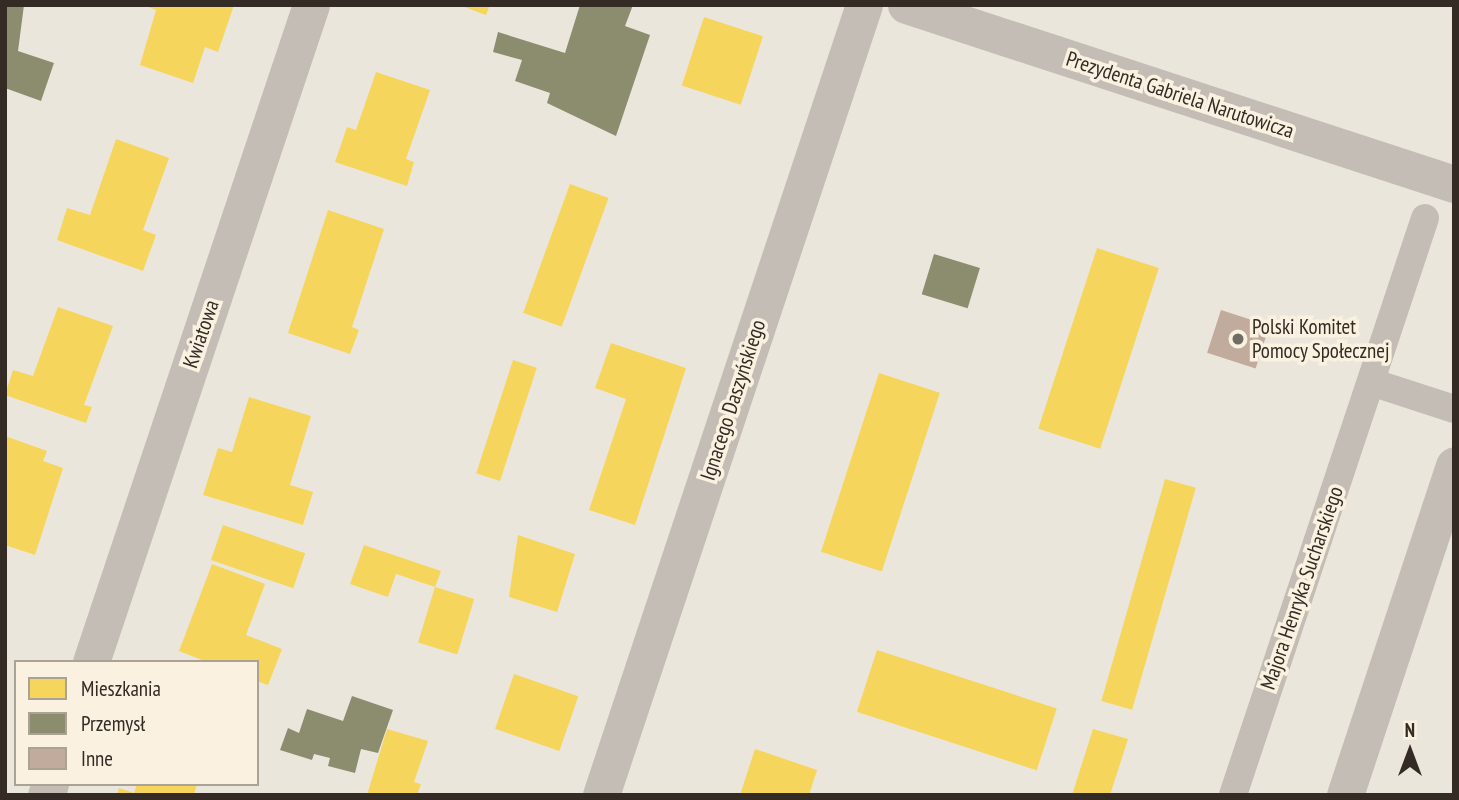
<!DOCTYPE html>
<html>
<head>
<meta charset="utf-8">
<style>
  body { margin:0 }
  #map { position:relative; width:1459px; height:800px; overflow:hidden; background:#ebe6db; font-family:"PT Sans Narrow",sans-serif }
  div>[style] { position:absolute }
  .homes>* { inset:0; background:#f6d55c; transform-origin:0 0 }
  .industry>* { inset:0; background:#8c8c6e; transform-origin:0 0 }
  .building>* { inset:0; background:#c0ab9c; transform-origin:0 0 }
  .pedestrian>* { height:28px; margin:-14px; padding:0 14px; transform-origin:14px; border-radius:14px; background:#c3bdb5 }
  .minor>* { height:37px; margin:-18.5px; padding:0 18.5px; transform-origin:18.5px; border-radius:18.5px; background:#c3bdb5 }
  .dots>* { width:19px; height:19px; translate:-50% -50%; box-sizing:border-box; border:4px solid #faf1e0; border-radius:50% }
  span { translate:-50% -50%; white-space:nowrap; text-align:center; line-height:1.15; -webkit-text-stroke:7px #faf1e0; paint-order:stroke }
  .street-label { font-size:21px; color:#332b24 }
  .poi-label { font-size:21px; color:#332b24 }
  .left { translate:0 -50%; text-align:left }
  .frame { position:absolute; inset:0; border:7px solid #332b24; pointer-events:none }
  .legend { position:absolute; left:14px; top:660px; width:245px; height:126px; box-sizing:border-box; background:#faf1e0; border:2px solid #aaa295; margin:0; padding:9px 12px; list-style:none; font-size:21px; color:#332b24 }
  .legend li { display:flex; align-items:center; gap:14px; height:35px }
  .legend b { width:35px; border:2px solid #aaa295 }
  .north { position:absolute; left:1375px; top:716px; width:70px; height:70px; -webkit-text-stroke:5px #faf1e0; paint-order:stroke; rotate:0deg; font-size:19px; font-weight:700; line-height:28px; text-align:center; color:#332b24 }
  .north::after { content:''; display:block; margin:auto; width:24px; height:32px; background:#332b24; clip-path:polygon(50% 0,100% 100%,50% 72%,0 100%) }
</style>
</head>
<body>
<div id="map">
  <div class="homes">
    <i style="clip-path:polygon(143px 5px,234px 5px,218px 52px,205px 47px,193px 83px,140px 65px,156px 10px)"></i>
    <i style="clip-path:polygon(459px 5px,490px 5px,486px 15px)"></i>
    <i style="left:704px;top:17px;width:62px;height:72px;rotate:18deg"></i>
    <i style="clip-path:polygon(376px 72px,430px 90px,406px 159px,414px 162px,407px 186px,335px 162px,347px 127px,356px 130px)"></i>
    <i style="clip-path:polygon(116px 139px,169px 158px,143px 230px,156px 235px,143px 271px,57px 240px,67px 208px,90px 215px)"></i>
    <i style="left:570px;top:184px;width:41px;height:137px;rotate:20deg"></i>
    <i style="clip-path:polygon(328px 210px,384px 229px,352px 327px,359px 330px,350px 354px,288px 333px)"></i>
    <i style="left:1097px;top:248px;width:65px;height:190px;rotate:18deg"></i>
    <i style="clip-path:polygon(58px 307px,113px 326px,84px 405px,92px 407px,86px 423px,5px 395px,13px 370px,33px 376px)"></i>
    <i style="clip-path:polygon(611px 343px,686px 368px,635px 525px,589px 510px,626px 399px,595px 388px)"></i>
    <i style="left:513px;top:360px;width:25px;height:119px;rotate:18deg"></i>
    <i style="left:879px;top:373px;width:64px;height:188px;rotate:18deg"></i>
    <i style="clip-path:polygon(249px 397px,311px 416px,290px 485px,313px 492px,303px 525px,203px 495px,218px 448px,232px 452px)"></i>
    <i style="clip-path:polygon(5px 436px,47px 451px,43px 461px,63px 468px,35px 555px,5px 545px)"></i>
    <i style="left:1165px;top:479px;width:32px;height:231px;rotate:16deg"></i>
    <i style="left:223px;top:525px;width:87px;height:37px;rotate:19deg"></i>
    <i style="clip-path:polygon(518px 535px,575px 554px,557px 612px,509px 597px)"></i>
    <i style="clip-path:polygon(364px 545px,441px 571px,435px 587px,396px 574px,388px 597px,350px 584px)"></i>
    <i style="clip-path:polygon(212px 564px,265px 584px,246px 635px,282px 649px,268px 685px,257px 681px,257px 662px,207px 662px,179px 651px)"></i>
    <i style="left:435px;top:587px;width:41px;height:58px;rotate:17deg"></i>
    <i style="left:877px;top:650px;width:189px;height:65px;rotate:18deg"></i>
    <i style="left:514px;top:674px;width:68px;height:58px;rotate:19deg"></i>
    <i style="clip-path:polygon(387px 729px,428px 741px,414px 782px,421px 784px,417px 795px,367px 795px)"></i>
    <i style="clip-path:polygon(1093px 729px,1128px 739px,1110px 795px,1072px 795px)"></i>
    <i style="clip-path:polygon(755px 749px,817px 770px,809px 795px,740px 795px)"></i>
    <i style="clip-path:polygon(137px 784px,197px 784px,194px 795px,117px 795px,119px 788px,134px 793px)"></i>
  </div>
  <div class="industry">
    <i style="clip-path:polygon(5px 5px,24px 5px,18px 51px,54px 63px,41px 101px,5px 88px)"></i>
    <i style="clip-path:polygon(580px 5px,633px 5px,625px 26px,650px 35px,616px 136px,547px 103px,550px 93px,515px 81px,522px 60px,493px 52px,498px 32px,565px 53px)"></i>
    <i style="left:934px;top:254px;width:48px;height:42px;rotate:17deg"></i>
    <i style="clip-path:polygon(352px 696px,393px 710px,378px 753px,361px 749px,355px 773px,328px 766px,330px 758px,314px 754px,312px 760px,280px 750px,288px 728px,299px 733px,307px 709px,343px 721px)"></i>
  </div>
  <div class="building">
    <i style="left:1221px;top:310px;width:51px;height:45px;rotate:18deg"></i>
  </div>
  <div class="pedestrian">
    <i style="left:1371px;top:382px;width:87px;rotate:18deg"></i>
    <i style="left:1233px;top:795px;width:608px;rotate:-71.59deg"></i>
  </div>
  <div class="minor">
    <i style="left:906px;top:5px;width:576px;rotate:18.09deg"></i>
    <i style="left:91px;top:662px;width:693px;rotate:-71.49deg"></i>
    <i style="left:46px;top:795px;width:12px;rotate:-70deg"></i>
    <i style="left:601px;top:795px;width:833px;rotate:-71.59deg"></i>
    <i style="left:1345px;top:795px;width:347px;rotate:-71.7deg"></i>
  </div>
  <div class="dots">
    <i style="left:1238px;top:339px;background:#736c64"></i>
  </div>
  <div class="street-label">
    <span style="left:1180px;top:95px;rotate:18deg">Prezydenta Gabriela Narutowicza</span>
    <span style="left:201px;top:334px;rotate:-71deg">Kwiatowa</span>
    <span style="left:733px;top:400px;rotate:-72deg">Ignacego Daszyńskiego</span>
    <span style="left:1302px;top:588px;rotate:-71deg">Majora Henryka Sucharskiego</span>
  </div>
  <div class="poi-label">
    <span class="left" style="left:1252px;top:339px">Polski Komitet<br>Pomocy Społecznej</span>
  </div>
  <div class="frame"></div>
  <ul class="legend">
  <li><b style="height:19px;background:#f6d55c"></b>Mieszkania</li>
  <li><b style="height:19px;background:#8c8c6e"></b>Przemysł</li>
  <li><b style="height:19px;background:#c0ab9c"></b>Inne</li>
  </ul>
  <div class="north">N</div>
</div>
</body>
</html>
